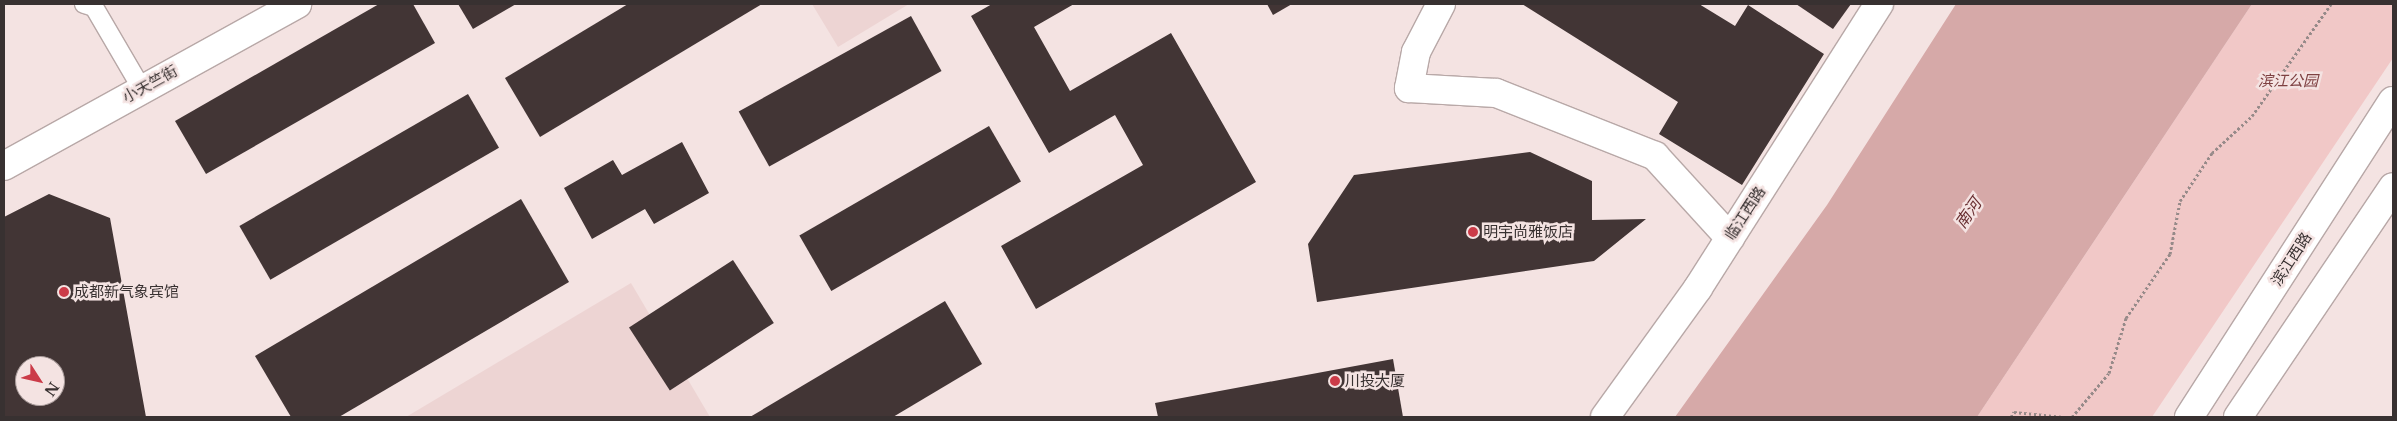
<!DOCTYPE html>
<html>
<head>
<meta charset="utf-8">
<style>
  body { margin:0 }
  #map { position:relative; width:2397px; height:421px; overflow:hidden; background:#f4e3e2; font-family:"Libre Baskerville","Noto Sans SC",serif }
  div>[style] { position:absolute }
  .built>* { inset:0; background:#edd4d3 }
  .green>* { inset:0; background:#f1c8c7 }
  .water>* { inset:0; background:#d6a9a8 }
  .building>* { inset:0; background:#423535; transform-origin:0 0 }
  .path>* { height:3px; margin-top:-1.5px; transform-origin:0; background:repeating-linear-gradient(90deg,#968a89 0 2.5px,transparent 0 5px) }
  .roads { filter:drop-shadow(1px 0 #b8a8a7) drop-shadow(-1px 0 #b8a8a7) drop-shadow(0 1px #b8a8a7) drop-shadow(0 -1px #b8a8a7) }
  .lane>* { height:18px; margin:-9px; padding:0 9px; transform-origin:9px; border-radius:9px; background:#fff }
  .street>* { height:28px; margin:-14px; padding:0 14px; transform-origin:14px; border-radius:14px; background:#fff }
  .secondary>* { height:28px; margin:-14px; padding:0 14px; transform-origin:14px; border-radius:14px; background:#fff }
  .dots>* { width:14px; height:14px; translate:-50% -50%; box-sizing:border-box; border:2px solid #f4e3e2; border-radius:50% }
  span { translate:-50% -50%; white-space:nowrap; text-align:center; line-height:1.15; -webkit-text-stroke:5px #f4e3e2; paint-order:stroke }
  .park-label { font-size:15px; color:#7e4142; font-style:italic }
  .street-label { font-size:15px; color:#383131 }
  .poi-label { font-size:15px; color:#383131 }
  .left { translate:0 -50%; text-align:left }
  .water-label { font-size:16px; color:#682e30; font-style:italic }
  .frame { position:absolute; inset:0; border:5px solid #383131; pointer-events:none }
  .north { position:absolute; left:15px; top:356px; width:50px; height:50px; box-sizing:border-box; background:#f4e3e2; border:1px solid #a99c9b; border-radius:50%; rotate:125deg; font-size:14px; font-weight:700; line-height:20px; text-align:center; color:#383131 }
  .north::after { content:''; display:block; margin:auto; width:18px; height:22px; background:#cb3b48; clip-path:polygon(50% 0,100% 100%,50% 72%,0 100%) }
</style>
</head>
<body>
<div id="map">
  <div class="built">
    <i style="clip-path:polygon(812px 4px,909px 4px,838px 47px)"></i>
    <i style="clip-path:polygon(631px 283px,710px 417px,406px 417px)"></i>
  </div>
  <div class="green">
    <i style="clip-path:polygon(2252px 4px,2393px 4px,2393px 58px,2152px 417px,1977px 417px)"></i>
  </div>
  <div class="water">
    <i style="clip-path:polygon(1956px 4px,2252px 4px,1977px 417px,1675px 417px,1827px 205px)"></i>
  </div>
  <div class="building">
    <i style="clip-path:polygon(379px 4px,413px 4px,435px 43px,206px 174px,175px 121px)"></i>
    <i style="clip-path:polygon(458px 4px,516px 4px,473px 29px)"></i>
    <i style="clip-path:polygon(628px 4px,762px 4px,540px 137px,505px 78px)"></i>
    <i style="clip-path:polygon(992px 4px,1074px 4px,1034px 27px,1070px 91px,1171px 33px,1256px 182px,1036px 309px,1001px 246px,1143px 165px,1115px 115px,1049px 153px,971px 16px)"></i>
    <i style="clip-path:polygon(1267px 4px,1292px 4px,1273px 15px)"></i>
    <i style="clip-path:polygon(1522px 4px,1699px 4px,1735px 26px,1748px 5px,1824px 54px,1742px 185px,1659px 134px,1678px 102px)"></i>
    <i style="clip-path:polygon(1796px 4px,1851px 4px,1833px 29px)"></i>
    <i style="left:911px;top:16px;width:63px;height:197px;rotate:61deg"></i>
    <i style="left:468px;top:94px;width:62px;height:264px;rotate:60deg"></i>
    <i style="left:989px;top:126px;width:64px;height:219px;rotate:60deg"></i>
    <i style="clip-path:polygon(682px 142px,709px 193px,654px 224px,645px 209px,592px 239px,564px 188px,613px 160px,622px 175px)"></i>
    <i style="clip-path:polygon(1530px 152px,1592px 181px,1592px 220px,1646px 219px,1594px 261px,1317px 302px,1308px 244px,1354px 175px)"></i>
    <i style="clip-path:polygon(evenodd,49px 194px,110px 218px,146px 417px,4px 417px,4px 217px,49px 194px,25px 366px,55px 366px,55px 396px,25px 396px,25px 366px)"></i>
    <i style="clip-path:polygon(521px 199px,569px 282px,339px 417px,291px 417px,255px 356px)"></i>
    <i style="left:733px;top:260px;width:75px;height:124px;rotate:57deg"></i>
    <i style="clip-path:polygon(945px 301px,982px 364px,893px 417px,750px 417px)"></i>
    <i style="clip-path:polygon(1393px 359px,1403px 417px,1158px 417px,1155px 403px)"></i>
  </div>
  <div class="path">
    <i style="left:2011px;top:417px;width:6px;rotate:-59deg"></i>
    <i style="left:2014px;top:412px;width:50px;rotate:5.7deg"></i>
    <i style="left:2072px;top:417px;width:57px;rotate:-49.9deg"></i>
    <i style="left:2109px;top:373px;width:58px;rotate:-72.8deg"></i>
    <i style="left:2126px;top:318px;width:78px;rotate:-55.5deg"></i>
    <i style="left:2170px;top:254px;width:54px;rotate:-79.3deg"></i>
    <i style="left:2180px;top:201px;width:58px;rotate:-56.3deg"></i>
    <i style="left:2212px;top:153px;width:54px;rotate:-42.8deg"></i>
    <i style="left:2252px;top:116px;width:137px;rotate:-54.8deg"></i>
  </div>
  <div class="roads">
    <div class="lane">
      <i style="left:84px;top:4px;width:10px;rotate:17deg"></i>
      <i style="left:94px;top:7px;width:95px;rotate:59.7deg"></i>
    </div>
    <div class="street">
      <i style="left:1441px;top:4px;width:54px;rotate:117.5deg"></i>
      <i style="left:1416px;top:52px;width:37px;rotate:101deg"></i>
      <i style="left:1409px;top:88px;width:87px;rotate:3.3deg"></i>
      <i style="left:1496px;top:93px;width:171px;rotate:21.6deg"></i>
      <i style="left:1655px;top:156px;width:111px;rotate:47.6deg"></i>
      <i style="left:1605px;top:417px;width:159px;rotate:-54.2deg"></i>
      <i style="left:1698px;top:288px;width:337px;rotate:-57.5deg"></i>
    </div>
    <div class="secondary">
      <i style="left:4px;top:166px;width:335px;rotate:-28.9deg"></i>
      <i style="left:2189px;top:417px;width:376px;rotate:-57.2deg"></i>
      <i style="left:2238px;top:417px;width:277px;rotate:-56deg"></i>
    </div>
  </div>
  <div class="dots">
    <i style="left:1473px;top:232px;background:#cb3b48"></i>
    <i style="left:64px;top:292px;background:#cb3b48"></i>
    <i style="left:1335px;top:381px;background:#cb3b48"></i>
  </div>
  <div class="park-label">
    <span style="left:2288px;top:81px">滨江公园</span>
  </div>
  <div class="street-label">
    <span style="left:150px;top:84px;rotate:-29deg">小天竺街</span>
    <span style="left:1745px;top:213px;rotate:-57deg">临江西路</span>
    <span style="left:2291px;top:259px;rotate:-57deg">滨江西路</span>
  </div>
  <div class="poi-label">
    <span class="left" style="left:1483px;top:232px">明宇尚雅饭店</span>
    <span class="left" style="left:74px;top:292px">成都新气象宾馆</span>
    <span class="left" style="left:1345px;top:381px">川投大厦</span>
  </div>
  <div class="water-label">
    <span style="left:1968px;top:213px;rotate:-55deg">南河</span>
  </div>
  <div class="frame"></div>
  <div class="north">N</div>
</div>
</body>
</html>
